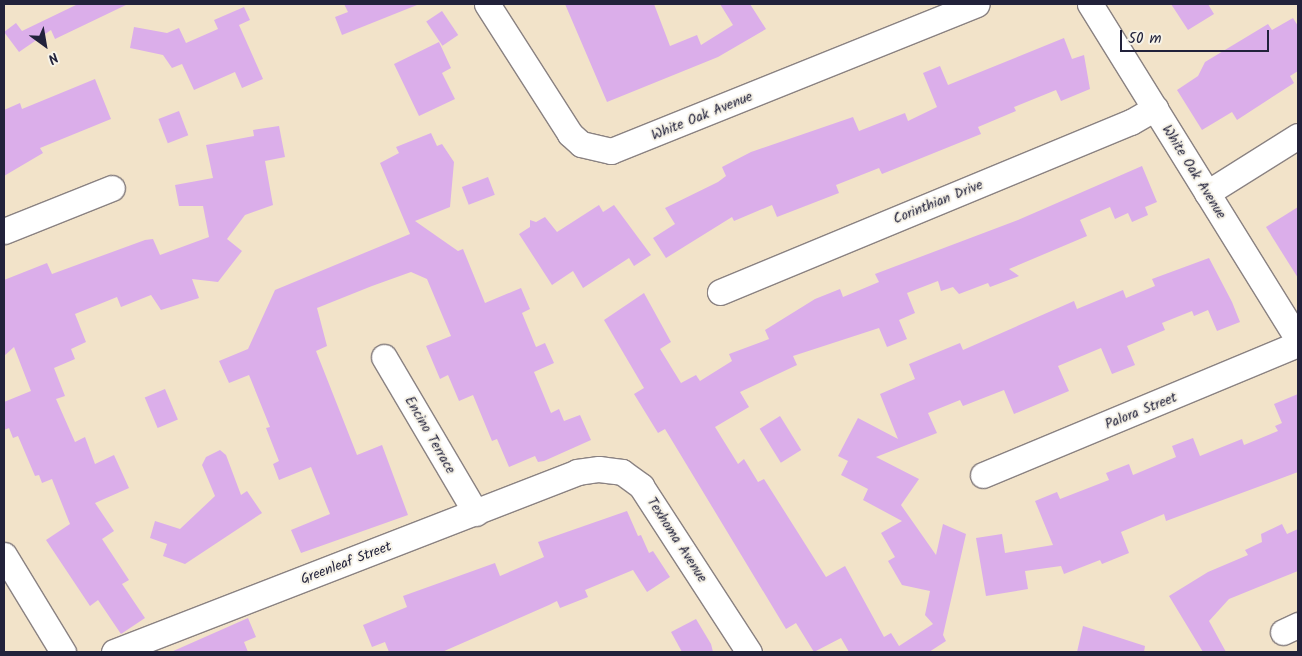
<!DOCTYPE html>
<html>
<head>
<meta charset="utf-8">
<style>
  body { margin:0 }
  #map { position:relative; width:1302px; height:656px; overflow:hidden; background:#f2e3c9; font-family:Kalam,sans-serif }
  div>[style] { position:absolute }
  .building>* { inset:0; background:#dbaeea; transform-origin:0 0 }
  .roads { filter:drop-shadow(1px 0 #8a8282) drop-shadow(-1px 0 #8a8282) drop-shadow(0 1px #8a8282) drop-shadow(0 -1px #8a8282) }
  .minor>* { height:25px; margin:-12.5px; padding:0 12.5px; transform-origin:12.5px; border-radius:12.5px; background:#fff }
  span { translate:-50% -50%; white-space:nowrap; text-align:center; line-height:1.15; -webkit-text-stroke:4px #f7f3e8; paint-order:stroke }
  .street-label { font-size:14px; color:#22223b }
  .frame { position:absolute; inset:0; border:5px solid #22223b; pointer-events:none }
  .north { position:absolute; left:20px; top:20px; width:50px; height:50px; -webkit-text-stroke:4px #f7f3e8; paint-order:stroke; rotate:148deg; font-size:14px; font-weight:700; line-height:20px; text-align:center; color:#22223b }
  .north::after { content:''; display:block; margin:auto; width:18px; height:22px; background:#22223b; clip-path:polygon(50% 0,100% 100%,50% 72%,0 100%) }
  .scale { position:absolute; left:1120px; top:30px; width:149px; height:22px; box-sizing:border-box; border:2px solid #22223b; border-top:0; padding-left:6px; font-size:15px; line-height:18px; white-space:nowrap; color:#22223b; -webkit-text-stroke:4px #f7f3e8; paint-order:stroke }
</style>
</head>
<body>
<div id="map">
  <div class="building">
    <i style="clip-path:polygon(78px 4px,128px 4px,55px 39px,51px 30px,19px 52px,4px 32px,16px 23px,22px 31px)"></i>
    <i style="clip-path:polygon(344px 4px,417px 4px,417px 5px,342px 35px,335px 17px,348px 12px)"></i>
    <i style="clip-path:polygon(565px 4px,654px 4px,670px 46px,697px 35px,701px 45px,733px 25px,720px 4px,750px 4px,766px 29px,718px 57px,607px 102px)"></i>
    <i style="clip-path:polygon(1171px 4px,1208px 4px,1214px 14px,1188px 30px)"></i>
    <i style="clip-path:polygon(244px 7px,250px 20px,239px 25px,263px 79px,242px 88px,235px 72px,194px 90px,182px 64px,172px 68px,163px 55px,130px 48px,134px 27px,167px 33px,179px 28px,186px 43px,218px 29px,214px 20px)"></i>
    <i style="left:442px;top:11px;width:29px;height:19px;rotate:56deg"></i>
    <i style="clip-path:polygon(1293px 18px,1298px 26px,1298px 71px,1290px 76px,1294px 83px,1237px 120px,1232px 112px,1202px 130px,1177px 90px,1198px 76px,1205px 62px,1268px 24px,1272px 30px)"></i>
    <i style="clip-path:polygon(1064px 38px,1072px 59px,1084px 55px,1090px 89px,1061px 101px,1056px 90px,1014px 107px,1016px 111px,978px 127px,981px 134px,882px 174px,879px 168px,836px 185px,839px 193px,777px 217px,772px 205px,734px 221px,732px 217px,666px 258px,653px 238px,675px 224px,665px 208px,718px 182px,726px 176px,722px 167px,751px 152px,853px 117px,859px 131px,905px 113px,908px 121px,937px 107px,923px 73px,940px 66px,948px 85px)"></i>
    <i style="clip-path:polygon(439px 42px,451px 68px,442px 73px,455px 99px,419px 116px,394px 64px)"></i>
    <i style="clip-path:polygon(95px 79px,111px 119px,40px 148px,43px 153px,4px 176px,4px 110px,20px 103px,22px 109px)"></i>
    <i style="left:179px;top:111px;width:26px;height:22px;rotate:69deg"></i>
    <i style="clip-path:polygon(279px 126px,285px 157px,265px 161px,273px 205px,245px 215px,227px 239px,242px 251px,218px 282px,192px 279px,199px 298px,161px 310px,151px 295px,121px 307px,117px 297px,75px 314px,86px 342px,71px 349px,75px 359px,54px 368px,65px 396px,56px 399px,75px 442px,85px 437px,95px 464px,114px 455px,129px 488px,95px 503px,114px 531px,102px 539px,129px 580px,122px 584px,145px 618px,121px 634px,98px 600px,90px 606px,46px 540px,70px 524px,52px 479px,42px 483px,39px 475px,35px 476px,18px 436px,13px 438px,9px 428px,4px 430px,4px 402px,31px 391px,14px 347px,4px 356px,4px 280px,47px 263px,52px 274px,145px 240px,153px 239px,160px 255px,209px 237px,203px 206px,179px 206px,175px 185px,213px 178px,206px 145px,254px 136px,253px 130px)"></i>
    <i style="clip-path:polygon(431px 133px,437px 146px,442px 144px,454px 162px,450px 207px,415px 221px,458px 251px,463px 249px,485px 303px,521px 288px,530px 309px,522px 313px,536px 347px,545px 343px,554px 363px,534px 372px,551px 413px,559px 409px,564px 421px,580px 415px,591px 440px,544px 461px,538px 462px,535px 456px,509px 467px,497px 439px,492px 441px,473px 395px,459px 401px,448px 375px,440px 379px,426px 346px,451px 336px,427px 279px,411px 272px,372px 286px,317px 308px,327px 346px,316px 351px,357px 455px,382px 445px,408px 515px,301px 553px,291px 530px,330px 514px,311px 467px,279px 480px,273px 464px,279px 461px,266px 428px,270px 427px,249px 375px,229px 383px,219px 361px,248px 349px,275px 290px,410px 234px,380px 163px,399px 153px,396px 147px)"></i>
    <i style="clip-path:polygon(1142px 166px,1157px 202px,1145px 207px,1148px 215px,1132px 222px,1128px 213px,1115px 219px,1110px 207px,1080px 220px,1087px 236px,1009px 269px,1019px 276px,990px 287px,988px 283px,959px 294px,953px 287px,941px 291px,938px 281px,907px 293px,915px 313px,899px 320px,907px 339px,887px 347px,879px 328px,793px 356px,797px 365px,740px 392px,749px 407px,715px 427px,738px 464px,744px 459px,758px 482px,764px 479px,826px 577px,845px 566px,884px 637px,891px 633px,899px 646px,933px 624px,925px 615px,930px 591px,902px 585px,888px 561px,895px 557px,881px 533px,902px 521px,863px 500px,868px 489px,841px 475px,848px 461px,838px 456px,858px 418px,898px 439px,880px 394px,915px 379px,909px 364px,960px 343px,963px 350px,1074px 301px,1077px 309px,1123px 290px,1126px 298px,1155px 286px,1152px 279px,1209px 258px,1232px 302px,1240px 322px,1217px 331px,1208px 310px,1194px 316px,1192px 311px,1162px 323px,1165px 330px,1127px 346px,1135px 365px,1112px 374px,1101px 348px,1058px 366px,1069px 391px,1014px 414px,1004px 390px,963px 406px,960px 400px,928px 413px,937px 433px,876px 457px,919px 479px,901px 505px,936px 555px,943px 524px,966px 534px,943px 635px,946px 641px,929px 652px,849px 652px,841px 638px,814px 652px,796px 623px,786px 629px,665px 429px,658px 433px,634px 394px,644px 388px,604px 320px,644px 293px,671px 342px,660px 349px,681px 383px,696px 375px,700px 381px,732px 361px,729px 354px,769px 339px,765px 330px,815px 299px,840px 289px,843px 297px,879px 282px,875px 274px,1018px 220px)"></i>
    <i style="left:488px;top:177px;width:19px;height:28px;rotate:69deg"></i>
    <i style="clip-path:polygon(599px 205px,603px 212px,614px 205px,651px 255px,634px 266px,629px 258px,583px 288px,573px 271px,552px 285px,519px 234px,530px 227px,530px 220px,536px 222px,545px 217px,557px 232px)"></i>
    <i style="clip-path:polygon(1298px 207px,1298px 278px,1266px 227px)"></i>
    <i style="left:165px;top:389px;width:33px;height:22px;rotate:67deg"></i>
    <i style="clip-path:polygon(1298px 394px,1298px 472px,1166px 521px,1164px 514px,1121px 532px,1129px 553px,1102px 564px,1100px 560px,1064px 574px,1061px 566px,1025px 571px,1028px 589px,986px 596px,976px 538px,1002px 534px,1005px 553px,1053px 545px,1035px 501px,1057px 492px,1060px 499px,1109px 480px,1106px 473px,1129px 464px,1133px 475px,1176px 457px,1172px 446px,1193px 438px,1200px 456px,1242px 439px,1244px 445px,1278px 431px,1275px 426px,1282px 423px,1274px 404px)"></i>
    <i style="left:780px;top:416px;width:40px;height:24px;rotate:58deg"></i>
    <i style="clip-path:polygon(220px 450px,226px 455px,241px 495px,247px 491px,262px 513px,185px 564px,163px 556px,167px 544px,150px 538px,155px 521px,180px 529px,215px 496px,202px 465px,206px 457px)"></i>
    <i style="clip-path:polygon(627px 511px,638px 536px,641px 535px,649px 553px,653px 551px,670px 577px,647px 592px,633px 570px,585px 590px,588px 597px,560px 608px,557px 601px,549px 605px,442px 652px,389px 652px,385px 642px,372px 647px,363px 625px,407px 607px,403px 596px,495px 563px,500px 576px,544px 557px,538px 542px)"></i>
    <i style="clip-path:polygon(1282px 524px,1287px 534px,1298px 529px,1298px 571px,1229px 599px,1209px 621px,1226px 652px,1203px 652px,1169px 596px,1208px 572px,1248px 555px,1245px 550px,1262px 542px,1261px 534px)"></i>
    <i style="clip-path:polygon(248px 618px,256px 637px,244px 642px,248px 652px,171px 652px)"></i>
    <i style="clip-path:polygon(696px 619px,711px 644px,713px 652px,682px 652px,671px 632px)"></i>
    <i style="clip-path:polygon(1083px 626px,1145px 646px,1144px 652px,1077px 652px)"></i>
  </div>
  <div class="roads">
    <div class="minor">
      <i style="left:487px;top:4px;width:154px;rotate:57.4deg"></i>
      <i style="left:570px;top:134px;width:15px;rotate:42deg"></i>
      <i style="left:581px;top:144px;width:31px;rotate:13deg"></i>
      <i style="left:611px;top:151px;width:394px;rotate:-21.9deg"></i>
      <i style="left:1090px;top:4px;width:395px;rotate:58.2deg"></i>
      <i style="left:1207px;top:193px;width:107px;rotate:-32.1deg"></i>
      <i style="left:4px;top:231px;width:116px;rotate:-21.7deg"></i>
      <i style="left:720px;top:292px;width:445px;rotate:-22.5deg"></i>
      <i style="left:1131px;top:122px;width:28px;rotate:-30deg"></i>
      <i style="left:384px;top:357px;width:181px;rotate:59.5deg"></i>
      <i style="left:983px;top:475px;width:341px;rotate:-22.6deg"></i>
      <i style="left:4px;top:555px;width:114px;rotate:58.7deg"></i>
      <i style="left:1283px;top:632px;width:17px;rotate:-25deg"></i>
      <i style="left:114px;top:652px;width:497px;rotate:-21.2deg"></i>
      <i style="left:577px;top:472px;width:22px;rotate:-8deg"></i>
      <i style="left:599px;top:469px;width:23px;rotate:7deg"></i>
      <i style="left:622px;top:472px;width:24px;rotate:36deg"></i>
      <i style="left:641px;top:486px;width:198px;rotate:57deg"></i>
    </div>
  </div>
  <div class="street-label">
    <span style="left:702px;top:116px;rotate:-22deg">White Oak Avenue</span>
    <span style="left:1194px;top:172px;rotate:58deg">White Oak Avenue</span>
    <span style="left:938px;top:202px;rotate:-22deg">Corinthian Drive</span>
    <span style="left:1141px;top:411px;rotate:-22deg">Palora Street</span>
    <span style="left:430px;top:435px;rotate:60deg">Encino Terrace</span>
    <span style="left:677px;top:540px;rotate:57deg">Texhoma Avenue</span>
    <span style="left:346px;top:563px;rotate:-21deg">Greenleaf Street</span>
  </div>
  <div class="frame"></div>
  <div class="north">N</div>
  <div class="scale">50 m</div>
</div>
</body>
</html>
